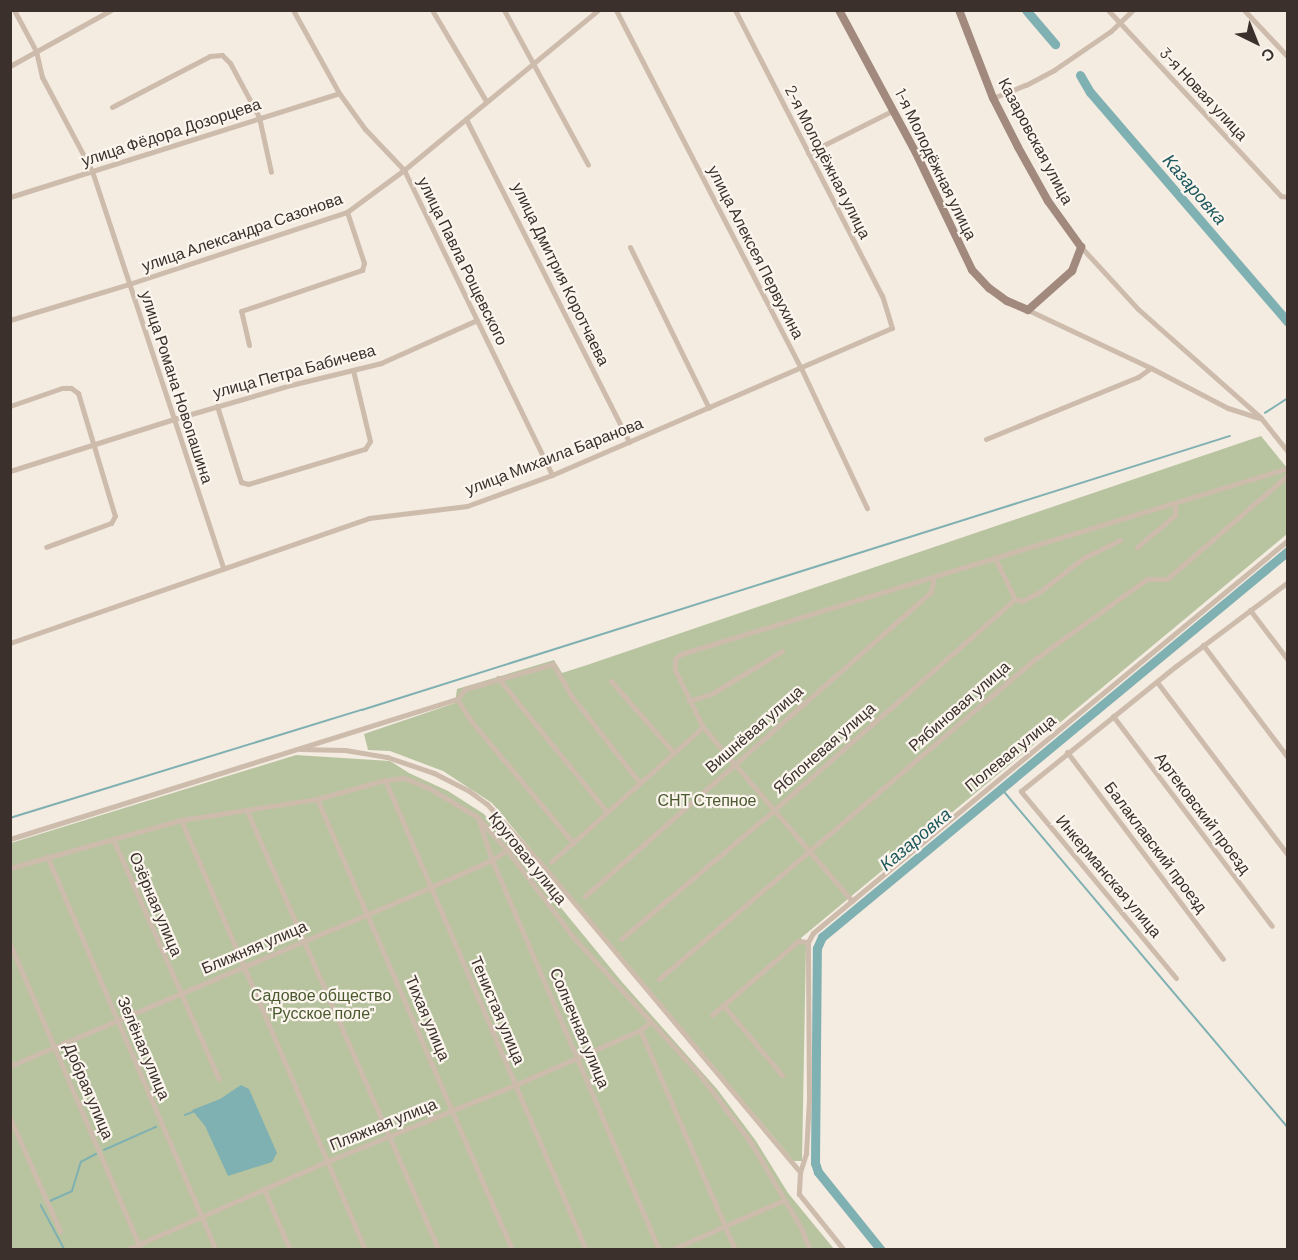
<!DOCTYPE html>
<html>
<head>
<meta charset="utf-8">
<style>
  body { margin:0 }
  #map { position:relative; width:1298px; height:1260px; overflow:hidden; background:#f4ebe1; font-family:Barlow,sans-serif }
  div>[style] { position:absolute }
  .green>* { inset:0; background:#b8c4a0 }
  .water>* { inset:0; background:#7fb0b2 }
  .stream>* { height:1.5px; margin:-0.75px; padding:0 0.75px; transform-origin:0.75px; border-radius:0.75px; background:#7fb0b2 }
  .river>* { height:9px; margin:-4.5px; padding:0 4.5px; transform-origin:4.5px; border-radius:4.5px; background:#7fb0b2 }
  .street>* { height:5px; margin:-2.5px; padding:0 2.5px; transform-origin:2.5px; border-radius:2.5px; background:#cdbbac }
  .secondary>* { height:8px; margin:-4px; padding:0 4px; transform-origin:4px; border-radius:4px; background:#a18a7d }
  span { translate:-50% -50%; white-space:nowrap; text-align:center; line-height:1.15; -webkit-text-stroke:4.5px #fbf5ee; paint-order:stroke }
  .street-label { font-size:16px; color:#3b302b }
  .park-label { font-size:16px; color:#4a5a2e }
  .water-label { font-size:18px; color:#1f5a5e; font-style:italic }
  .frame { position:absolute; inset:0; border:12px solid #3b302b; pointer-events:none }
  .north { position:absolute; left:1226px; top:12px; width:60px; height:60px; -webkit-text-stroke:4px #fbf5ee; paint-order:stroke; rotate:137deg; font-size:16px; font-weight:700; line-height:24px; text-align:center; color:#3b302b }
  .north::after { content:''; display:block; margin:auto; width:21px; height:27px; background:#3b302b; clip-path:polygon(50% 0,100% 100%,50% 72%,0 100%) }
</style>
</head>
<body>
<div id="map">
  <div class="green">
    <i style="clip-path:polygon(1261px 436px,1287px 468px,1287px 534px,801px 938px,806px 945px,802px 1161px,794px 1161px,492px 803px,443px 771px,390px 751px,368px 750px,364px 734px,455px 703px,457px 689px,554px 660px,562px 673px,584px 666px)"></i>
    <i style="clip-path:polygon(296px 755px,390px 761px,409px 773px,448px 791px,484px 814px,622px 982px,717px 1089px,756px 1141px,788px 1193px,834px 1249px,11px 1250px,11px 843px)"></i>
  </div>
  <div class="water">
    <i style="clip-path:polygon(241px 1085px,249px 1089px,277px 1153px,272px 1162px,228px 1176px,205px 1126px,192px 1110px,220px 1099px)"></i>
  </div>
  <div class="stream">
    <i style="left:1265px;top:413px;width:27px;rotate:-33deg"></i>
    <i style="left:1002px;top:789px;width:443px;rotate:49.8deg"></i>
    <i style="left:10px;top:818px;width:368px;rotate:-17.1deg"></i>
    <i style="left:362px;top:710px;width:910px;rotate:-17.52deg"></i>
    <i style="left:185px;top:1115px;width:9px;rotate:-21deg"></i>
    <i style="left:104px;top:1150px;width:57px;rotate:-23.9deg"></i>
    <i style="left:50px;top:1201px;width:24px;rotate:-24deg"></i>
    <i style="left:72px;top:1191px;width:30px;rotate:-73deg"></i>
    <i style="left:81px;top:1162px;width:17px;rotate:-28deg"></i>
    <i style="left:41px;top:1205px;width:51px;rotate:61.9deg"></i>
  </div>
  <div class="river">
    <i style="left:1026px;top:10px;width:45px;rotate:49.5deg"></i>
    <i style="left:1080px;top:75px;width:20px;rotate:60deg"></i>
    <i style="left:1090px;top:92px;width:303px;rotate:49.3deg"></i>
    <i style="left:881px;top:1250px;width:100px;rotate:-128.9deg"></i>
    <i style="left:818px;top:1172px;width:9px;rotate:-108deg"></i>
    <i style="left:815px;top:1163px;width:215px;rotate:-89.5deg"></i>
    <i style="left:817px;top:948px;width:12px;rotate:-66deg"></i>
    <i style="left:822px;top:937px;width:605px;rotate:-39.64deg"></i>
  </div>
  <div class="street">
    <i style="left:14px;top:10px;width:47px;rotate:61.8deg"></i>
    <i style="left:36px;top:51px;width:27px;rotate:77deg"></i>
    <i style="left:42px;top:77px;width:106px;rotate:62deg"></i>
    <i style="left:92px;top:171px;width:417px;rotate:71.7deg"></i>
    <i style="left:293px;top:10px;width:95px;rotate:61deg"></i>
    <i style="left:339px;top:93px;width:44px;rotate:54.2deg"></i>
    <i style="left:365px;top:129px;width:57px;rotate:46.4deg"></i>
    <i style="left:404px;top:170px;width:339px;rotate:64.1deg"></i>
    <i style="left:432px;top:10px;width:106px;rotate:59.3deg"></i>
    <i style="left:504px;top:10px;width:176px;rotate:61.5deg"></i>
    <i style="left:616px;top:10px;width:403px;rotate:62.7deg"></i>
    <i style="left:801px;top:368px;width:155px;rotate:64.8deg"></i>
    <i style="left:1108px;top:10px;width:254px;rotate:47.1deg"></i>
    <i style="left:1281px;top:196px;width:7px;rotate:8deg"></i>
    <i style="left:1244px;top:10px;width:64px;rotate:46.9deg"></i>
    <i style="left:10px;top:66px;width:115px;rotate:-29deg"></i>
    <i style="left:993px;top:98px;width:35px;rotate:-22deg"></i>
    <i style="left:1026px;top:85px;width:32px;rotate:-28deg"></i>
    <i style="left:1054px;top:70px;width:69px;rotate:-34.4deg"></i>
    <i style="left:1111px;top:31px;width:30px;rotate:-44deg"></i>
    <i style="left:112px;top:107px;width:110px;rotate:-27.5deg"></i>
    <i style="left:210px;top:56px;width:12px;rotate:-5deg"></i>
    <i style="left:222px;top:55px;width:11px;rotate:45deg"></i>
    <i style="left:230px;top:63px;width:61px;rotate:61.8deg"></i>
    <i style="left:259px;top:117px;width:56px;rotate:77.7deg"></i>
    <i style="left:466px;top:119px;width:362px;rotate:63.2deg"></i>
    <i style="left:808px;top:153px;width:96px;rotate:-26.6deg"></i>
    <i style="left:10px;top:197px;width:345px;rotate:-17.5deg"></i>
    <i style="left:630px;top:247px;width:179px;rotate:63.9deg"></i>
    <i style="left:1081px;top:247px;width:84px;rotate:47.4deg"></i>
    <i style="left:1138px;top:309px;width:164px;rotate:41.5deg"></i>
    <i style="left:1261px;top:418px;width:43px;rotate:51.5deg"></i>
    <i style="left:1028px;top:310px;width:136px;rotate:25.2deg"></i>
    <i style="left:1151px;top:368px;width:87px;rotate:27.5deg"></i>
    <i style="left:1228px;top:408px;width:33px;rotate:18deg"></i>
    <i style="left:10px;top:320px;width:124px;rotate:-16.8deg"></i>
    <i style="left:129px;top:284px;width:230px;rotate:-18.3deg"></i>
    <i style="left:347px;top:212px;width:71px;rotate:-36.4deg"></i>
    <i style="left:404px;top:170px;width:251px;rotate:-39.5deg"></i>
    <i style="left:249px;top:345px;width:35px;rotate:-103deg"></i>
    <i style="left:241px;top:311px;width:128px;rotate:-18.7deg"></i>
    <i style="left:362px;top:270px;width:7px;rotate:-74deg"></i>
    <i style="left:364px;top:263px;width:54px;rotate:-108.4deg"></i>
    <i style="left:10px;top:406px;width:55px;rotate:-19.1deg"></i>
    <i style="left:62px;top:388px;width:9px"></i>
    <i style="left:71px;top:388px;width:9px;rotate:36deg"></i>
    <i style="left:78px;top:393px;width:128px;rotate:73.3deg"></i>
    <i style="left:115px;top:516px;width:8px;rotate:120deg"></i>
    <i style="left:111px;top:523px;width:69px;rotate:159.7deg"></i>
    <i style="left:217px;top:406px;width:80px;rotate:72.5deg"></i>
    <i style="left:241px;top:482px;width:7px;rotate:16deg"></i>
    <i style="left:248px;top:484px;width:122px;rotate:-16.7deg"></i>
    <i style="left:365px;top:449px;width:9px;rotate:-58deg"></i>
    <i style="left:370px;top:441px;width:73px;rotate:-103.5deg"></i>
    <i style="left:986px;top:439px;width:164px;rotate:-22.2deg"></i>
    <i style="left:1138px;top:377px;width:16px;rotate:-35deg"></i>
    <i style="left:10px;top:471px;width:172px;rotate:-17.6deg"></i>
    <i style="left:174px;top:419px;width:122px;rotate:-16.2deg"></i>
    <i style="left:291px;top:385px;width:93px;rotate:-13.7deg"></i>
    <i style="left:381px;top:363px;width:105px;rotate:-24.1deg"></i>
    <i style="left:1137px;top:547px;width:50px;rotate:-40.1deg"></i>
    <i style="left:1175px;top:515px;width:12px;rotate:-90deg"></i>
    <i style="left:995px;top:558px;width:46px;rotate:64deg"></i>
    <i style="left:1015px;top:599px;width:7px;rotate:16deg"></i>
    <i style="left:1022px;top:601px;width:18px;rotate:-27deg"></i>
    <i style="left:1038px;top:593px;width:59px;rotate:-37.5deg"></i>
    <i style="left:1085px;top:557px;width:39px;rotate:-26deg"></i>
    <i style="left:1250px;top:610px;width:63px;rotate:52.8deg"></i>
    <i style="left:10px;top:643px;width:380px;rotate:-19.2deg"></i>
    <i style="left:369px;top:518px;width:99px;rotate:-7deg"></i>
    <i style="left:467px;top:506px;width:90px;rotate:-20deg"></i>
    <i style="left:552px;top:475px;width:370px;rotate:-23.4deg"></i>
    <i style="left:892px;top:328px;width:34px;rotate:-107deg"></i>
    <i style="left:882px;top:296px;width:322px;rotate:-117.2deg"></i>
    <i style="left:1203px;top:645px;width:141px;rotate:53deg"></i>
    <i style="left:498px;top:678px;width:173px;rotate:50.9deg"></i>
    <i style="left:611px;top:681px;width:96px;rotate:48.8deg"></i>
    <i style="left:1157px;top:682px;width:217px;rotate:52.9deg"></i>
    <i style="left:457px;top:699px;width:27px;rotate:57deg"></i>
    <i style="left:472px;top:722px;width:158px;rotate:50.1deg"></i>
    <i style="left:689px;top:701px;width:25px;rotate:-18deg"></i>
    <i style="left:713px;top:693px;width:81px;rotate:-31.3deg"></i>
    <i style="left:1113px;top:716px;width:263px;rotate:52.9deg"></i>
    <i style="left:300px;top:749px;width:45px;rotate:1.3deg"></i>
    <i style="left:345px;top:750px;width:43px;rotate:9.5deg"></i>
    <i style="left:387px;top:757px;width:50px;rotate:18.8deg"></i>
    <i style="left:434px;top:773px;width:39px;rotate:27deg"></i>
    <i style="left:469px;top:791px;width:22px;rotate:36deg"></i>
    <i style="left:487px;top:804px;width:86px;rotate:47.8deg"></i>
    <i style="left:545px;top:868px;width:397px;rotate:50deg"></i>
    <i style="left:800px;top:1172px;width:22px;rotate:93deg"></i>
    <i style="left:799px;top:1194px;width:72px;rotate:51.2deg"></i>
    <i style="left:1067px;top:752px;width:259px;rotate:53deg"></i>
    <i style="left:385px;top:780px;width:511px;rotate:66.85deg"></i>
    <i style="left:317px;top:799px;width:491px;rotate:66.6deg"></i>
    <i style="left:247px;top:811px;width:479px;rotate:66.4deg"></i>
    <i style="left:181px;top:820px;width:468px;rotate:66.8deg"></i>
    <i style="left:479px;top:821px;width:41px;rotate:71.6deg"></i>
    <i style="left:492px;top:860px;width:424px;rotate:66.8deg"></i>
    <i style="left:10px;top:839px;width:468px;rotate:-17.4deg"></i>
    <i style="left:457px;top:699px;width:13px;rotate:-51deg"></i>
    <i style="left:465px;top:689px;width:91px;rotate:-15.9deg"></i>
    <i style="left:553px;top:664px;width:39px;rotate:60deg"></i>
    <i style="left:573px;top:698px;width:108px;rotate:51.8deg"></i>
    <i style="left:113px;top:839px;width:262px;rotate:66.2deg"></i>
    <i style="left:47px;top:856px;width:429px;rotate:66.8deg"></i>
    <i style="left:551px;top:862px;width:203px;rotate:-41.6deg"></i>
    <i style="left:10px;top:868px;width:178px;rotate:-15.7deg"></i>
    <i style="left:181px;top:820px;width:138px;rotate:-8.8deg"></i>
    <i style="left:317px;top:799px;width:71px;rotate:-15.6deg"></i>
    <i style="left:385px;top:780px;width:19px;rotate:-6deg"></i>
    <i style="left:404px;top:778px;width:27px;rotate:22deg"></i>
    <i style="left:429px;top:788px;width:56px;rotate:31.1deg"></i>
    <i style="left:477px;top:817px;width:45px;rotate:47.7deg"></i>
    <i style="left:507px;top:850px;width:109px;rotate:52.8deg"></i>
    <i style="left:573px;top:937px;width:188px;rotate:47.4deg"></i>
    <i style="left:700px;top:1075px;width:85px;rotate:53.1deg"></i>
    <i style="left:751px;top:1143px;width:99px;rotate:59.5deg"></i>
    <i style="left:801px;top:1228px;width:24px;rotate:68deg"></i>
    <i style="left:585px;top:896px;width:461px;rotate:-41.3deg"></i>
    <i style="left:931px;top:592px;width:15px;rotate:-79deg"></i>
    <i style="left:852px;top:901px;width:229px;rotate:-130.6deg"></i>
    <i style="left:703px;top:727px;width:64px;rotate:-116.2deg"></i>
    <i style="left:675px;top:670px;width:11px;rotate:-90deg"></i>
    <i style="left:675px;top:659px;width:8px;rotate:-40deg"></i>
    <i style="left:681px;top:654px;width:635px;rotate:-17.04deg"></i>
    <i style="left:621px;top:939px;width:199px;rotate:-40.1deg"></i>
    <i style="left:773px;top:811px;width:322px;rotate:-41.2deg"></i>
    <i style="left:10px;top:944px;width:333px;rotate:66.8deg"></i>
    <i style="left:1176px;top:978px;width:243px;rotate:-129.7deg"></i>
    <i style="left:1021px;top:791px;width:199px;rotate:-38.9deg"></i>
    <i style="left:1176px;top:666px;width:140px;rotate:-36.9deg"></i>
    <i style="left:659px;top:979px;width:497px;rotate:-40.4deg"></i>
    <i style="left:1038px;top:657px;width:134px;rotate:-35.6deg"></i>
    <i style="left:1147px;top:579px;width:20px"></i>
    <i style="left:1167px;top:579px;width:160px;rotate:-40.7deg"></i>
    <i style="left:723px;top:1005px;width:92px;rotate:49.9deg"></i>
    <i style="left:712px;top:1015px;width:113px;rotate:-40.7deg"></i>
    <i style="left:798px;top:941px;width:10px;rotate:6deg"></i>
    <i style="left:640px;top:1030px;width:240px;rotate:66.6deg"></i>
    <i style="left:10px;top:1066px;width:457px;rotate:-23deg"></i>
    <i style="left:431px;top:887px;width:67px;rotate:-23.9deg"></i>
    <i style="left:492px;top:860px;width:18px;rotate:-34deg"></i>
    <i style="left:10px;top:1118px;width:124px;rotate:66.1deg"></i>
    <i style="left:800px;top:1172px;width:20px;rotate:-72deg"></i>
    <i style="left:806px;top:1153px;width:53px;rotate:-86.8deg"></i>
    <i style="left:809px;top:1100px;width:158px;rotate:-90.4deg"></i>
    <i style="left:808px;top:942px;width:10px;rotate:-61deg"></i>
    <i style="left:813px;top:933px;width:617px;rotate:-39.6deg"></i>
    <i style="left:264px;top:1189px;width:66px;rotate:66.9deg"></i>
    <i style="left:126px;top:1250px;width:221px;rotate:-23.8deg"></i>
    <i style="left:328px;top:1161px;width:202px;rotate:-22.1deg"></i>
    <i style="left:515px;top:1085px;width:137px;rotate:-23.7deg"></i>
    <i style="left:640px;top:1030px;width:11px;rotate:-38deg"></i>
    <i style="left:671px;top:1250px;width:124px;rotate:-23.9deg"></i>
  </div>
  <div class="secondary">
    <i style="left:839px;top:10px;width:162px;rotate:61.7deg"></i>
    <i style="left:916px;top:153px;width:130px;rotate:64.4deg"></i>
    <i style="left:972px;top:270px;width:25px;rotate:47deg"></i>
    <i style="left:989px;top:288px;width:22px;rotate:36deg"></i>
    <i style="left:1007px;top:301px;width:23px;rotate:23deg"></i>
    <i style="left:1028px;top:310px;width:59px;rotate:-41.6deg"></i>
    <i style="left:1072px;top:271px;width:26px;rotate:-69deg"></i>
    <i style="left:1081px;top:247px;width:57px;rotate:-125.7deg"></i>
    <i style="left:1048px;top:201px;width:62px;rotate:-119.1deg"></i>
    <i style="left:1018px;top:147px;width:55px;rotate:-117deg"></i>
    <i style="left:993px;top:98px;width:94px;rotate:-111.1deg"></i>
  </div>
  <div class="street-label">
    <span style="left:1204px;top:94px;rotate:47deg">3-я Новая улица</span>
    <span style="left:171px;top:132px;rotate:-18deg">улица Фёдора Дозорцева</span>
    <span style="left:1036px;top:141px;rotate:62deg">Казаровская улица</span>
    <span style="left:828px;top:162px;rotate:63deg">2-я Молодёжная улица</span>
    <span style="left:936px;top:164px;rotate:64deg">1-я Молодёжная улица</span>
    <span style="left:242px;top:232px;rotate:-19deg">улица Александра Сазонова</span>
    <span style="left:756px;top:252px;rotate:63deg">улица Алексея Первухина</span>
    <span style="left:463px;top:261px;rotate:64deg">улица Павла Рощевского</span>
    <span style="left:561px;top:274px;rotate:64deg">улица Дмитрия Коротчаева</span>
    <span style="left:294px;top:371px;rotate:-15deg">улица Петра Бабичева</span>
    <span style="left:177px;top:387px;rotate:72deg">улица Романа Новопашина</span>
    <span style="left:554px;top:456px;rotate:-21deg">улица Михаила Баранова</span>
    <span style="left:959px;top:706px;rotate:-41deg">Рябиновая улица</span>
    <span style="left:754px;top:729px;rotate:-41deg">Вишнёвая улица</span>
    <span style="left:824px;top:748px;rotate:-41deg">Яблоневая улица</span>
    <span style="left:1010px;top:753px;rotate:-39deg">Полевая улица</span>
    <span style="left:1203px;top:813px;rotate:53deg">Артековский проезд</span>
    <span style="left:1156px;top:847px;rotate:53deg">Балаклавский проезд</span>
    <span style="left:528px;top:858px;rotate:51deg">Круговая улица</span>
    <span style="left:1109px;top:876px;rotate:50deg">Инкерманская улица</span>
    <span style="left:156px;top:904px;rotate:67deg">Озёрная улица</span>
    <span style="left:254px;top:947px;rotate:-23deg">Ближняя улица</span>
    <span style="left:498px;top:1010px;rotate:67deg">Тенистая улица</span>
    <span style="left:428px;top:1018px;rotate:67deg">Тихая улица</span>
    <span style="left:580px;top:1028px;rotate:67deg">Солнечная улица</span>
    <span style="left:144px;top:1048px;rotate:67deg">Зелёная улица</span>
    <span style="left:89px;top:1091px;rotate:67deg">Добрая улица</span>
    <span style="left:383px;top:1124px;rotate:-22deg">Пляжная улица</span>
  </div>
  <div class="park-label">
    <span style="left:707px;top:800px">СНТ Степное</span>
    <span style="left:321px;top:1004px">Садовое общество<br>"Русское поле"</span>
  </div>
  <div class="water-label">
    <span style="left:1195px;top:189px;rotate:49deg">Казаровка</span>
    <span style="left:915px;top:839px;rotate:-40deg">Казаровка</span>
  </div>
  <div class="frame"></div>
  <div class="north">С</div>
</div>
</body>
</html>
